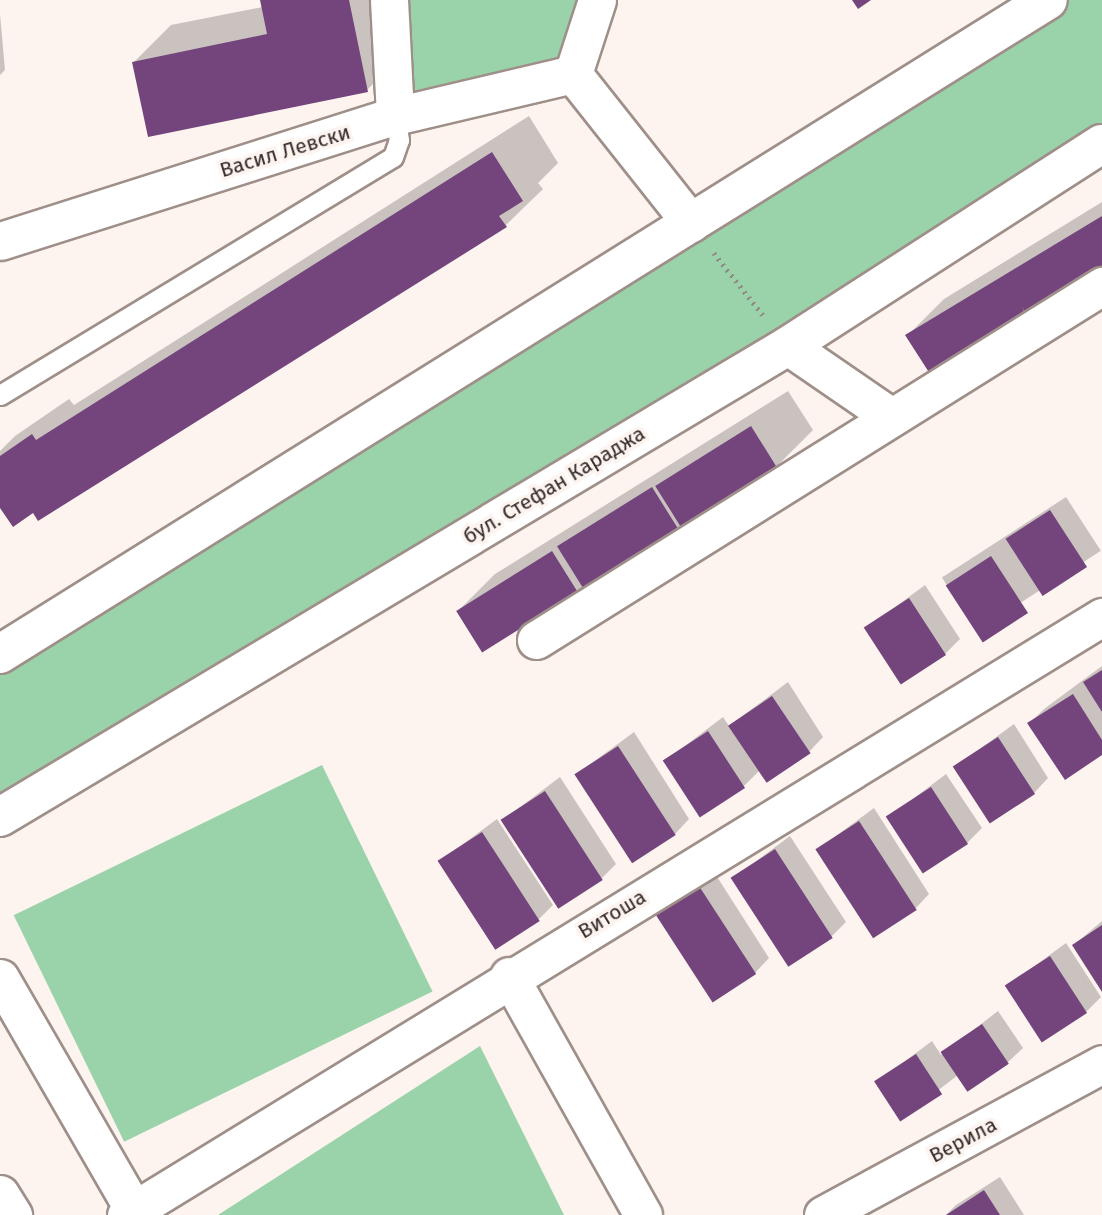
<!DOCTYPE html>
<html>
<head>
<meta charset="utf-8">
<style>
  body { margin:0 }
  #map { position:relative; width:1102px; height:1215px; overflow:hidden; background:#fdf3ef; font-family:"Fira Sans",sans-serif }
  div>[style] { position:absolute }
  .green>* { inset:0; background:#9ad3a9; transform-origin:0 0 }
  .shadow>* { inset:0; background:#0003; transform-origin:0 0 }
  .building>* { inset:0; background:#73457c; transform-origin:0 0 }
  .path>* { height:4.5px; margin-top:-2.25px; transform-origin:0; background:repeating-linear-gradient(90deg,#918986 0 2px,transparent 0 7px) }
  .roads { filter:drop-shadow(2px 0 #9f8f89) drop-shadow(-2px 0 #9f8f89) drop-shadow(0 2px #9f8f89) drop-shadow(0 -2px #9f8f89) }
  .service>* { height:19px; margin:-9.5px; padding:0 9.5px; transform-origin:9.5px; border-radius:9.5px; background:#fff }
  .minor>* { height:37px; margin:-18.5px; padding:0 18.5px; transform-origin:18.5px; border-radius:18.5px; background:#fff }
  .tertiary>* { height:38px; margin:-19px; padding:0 19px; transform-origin:19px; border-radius:19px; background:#fff }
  span { translate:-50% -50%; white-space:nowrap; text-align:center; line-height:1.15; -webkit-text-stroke:7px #fdf3ef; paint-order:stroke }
  .street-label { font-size:21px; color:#322b29 }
</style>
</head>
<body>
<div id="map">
  <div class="green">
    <i style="clip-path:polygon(389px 0,597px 0,573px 74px,395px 116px)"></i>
    <i style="clip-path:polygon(1049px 0,1102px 0,1102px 144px,0 817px,0 654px)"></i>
    <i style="left:322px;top:765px;width:252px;height:343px;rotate:64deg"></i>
    <i style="clip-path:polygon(480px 1046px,564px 1215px,218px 1215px)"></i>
  </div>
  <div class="shadow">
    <i style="clip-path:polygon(262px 0,393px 0,404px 53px,367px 90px,134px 62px,171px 25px,263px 7px)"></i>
    <i style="clip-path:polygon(0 14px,5px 70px,0 75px)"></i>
    <i style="clip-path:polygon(529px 116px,558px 163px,538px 183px,543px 189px,506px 225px,39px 518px,33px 511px,0 505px,0 451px,15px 436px,69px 399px,74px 405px)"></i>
    <i style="clip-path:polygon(1102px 202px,1102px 271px,933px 375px,908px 335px,944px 299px)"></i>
    <i style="clip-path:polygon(788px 391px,813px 430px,776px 467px,484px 649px,459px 610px,495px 574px)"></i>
    <i style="left:1066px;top:497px;width:64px;height:148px;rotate:57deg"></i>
    <i style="clip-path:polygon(925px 585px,960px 639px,945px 654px,867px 628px)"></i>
    <i style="clip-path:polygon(1102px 666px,1102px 753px,1030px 723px,1044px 709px)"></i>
    <i style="clip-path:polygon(788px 682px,823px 737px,809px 752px,760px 770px,744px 786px,665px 761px,723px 717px,729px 726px)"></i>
    <i style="clip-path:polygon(1014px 724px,1048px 778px,1034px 793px,955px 767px)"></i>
    <i style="clip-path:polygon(634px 732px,689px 819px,675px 834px,577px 774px)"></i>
    <i style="clip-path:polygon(946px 774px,982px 828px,967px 843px,889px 817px)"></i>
    <i style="clip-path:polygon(560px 777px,616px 864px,601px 879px,503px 820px)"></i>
    <i style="clip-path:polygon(874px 808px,929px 894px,915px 909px,817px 850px)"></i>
    <i style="clip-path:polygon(497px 819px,553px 905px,538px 920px,440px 861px)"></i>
    <i style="clip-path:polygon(790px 836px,846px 922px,831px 937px,733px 878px)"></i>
    <i style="clip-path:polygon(714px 872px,769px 958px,755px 973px,657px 914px)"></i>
    <i style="clip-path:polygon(1102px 921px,1102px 989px,1074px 945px)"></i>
    <i style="clip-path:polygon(1066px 943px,1101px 997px,1086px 1012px,1007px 986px)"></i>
    <i style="clip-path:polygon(998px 1011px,1023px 1048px,1008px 1062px,958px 1075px,901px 1119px,877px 1082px,932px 1041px,941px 1055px)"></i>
    <i style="clip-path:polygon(1000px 1177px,1024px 1215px,946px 1215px,956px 1205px)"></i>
  </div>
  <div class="building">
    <i style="clip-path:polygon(260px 0,349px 0,368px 92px,148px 137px,132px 62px,267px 34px)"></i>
    <i style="clip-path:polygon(852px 0,871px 0,858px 9px)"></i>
    <i style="clip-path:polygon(492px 152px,523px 201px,499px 216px,507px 227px,38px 521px,33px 513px,13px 527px,0 508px,0 456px,32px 434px,36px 440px)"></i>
    <i style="clip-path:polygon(1102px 216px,1102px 275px,1030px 320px,1022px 307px,1027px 317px,932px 377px,905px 335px)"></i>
    <i style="left:751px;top:426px;width:49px;height:113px;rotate:58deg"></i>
    <i style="left:652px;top:487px;width:49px;height:112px;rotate:58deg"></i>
    <i style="left:1050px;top:510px;width:68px;height:53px;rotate:57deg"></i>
    <i style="left:552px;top:551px;width:49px;height:113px;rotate:58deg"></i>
    <i style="left:991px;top:556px;width:68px;height:54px;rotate:57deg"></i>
    <i style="left:909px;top:598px;width:68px;height:54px;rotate:57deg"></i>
    <i style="clip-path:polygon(1102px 670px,1102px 712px,1083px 682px)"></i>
    <i style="clip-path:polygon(1073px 694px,1102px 740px,1102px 755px,1065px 780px,1027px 723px)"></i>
    <i style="left:772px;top:696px;width:69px;height:53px;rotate:56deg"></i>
    <i style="left:708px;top:731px;width:68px;height:54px;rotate:57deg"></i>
    <i style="left:998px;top:737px;width:68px;height:54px;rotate:57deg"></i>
    <i style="left:618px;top:746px;width:106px;height:52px;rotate:57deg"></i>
    <i style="left:931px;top:787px;width:68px;height:54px;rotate:57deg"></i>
    <i style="left:545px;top:791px;width:106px;height:53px;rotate:57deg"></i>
    <i style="left:859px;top:821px;width:106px;height:52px;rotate:57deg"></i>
    <i style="left:482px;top:832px;width:106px;height:53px;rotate:57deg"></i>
    <i style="left:775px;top:849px;width:106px;height:53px;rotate:57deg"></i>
    <i style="left:699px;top:886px;width:105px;height:52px;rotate:57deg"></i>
    <i style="clip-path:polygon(1102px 925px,1102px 992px,1072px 945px)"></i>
    <i style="left:1050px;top:956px;width:68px;height:54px;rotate:57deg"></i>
    <i style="left:982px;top:1024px;width:48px;height:50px;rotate:56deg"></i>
    <i style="left:916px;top:1054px;width:48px;height:50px;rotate:57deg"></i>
    <i style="clip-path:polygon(984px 1190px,1000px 1215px,946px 1215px)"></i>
  </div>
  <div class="path">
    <i style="left:714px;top:253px;width:79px;rotate:51.7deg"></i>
  </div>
  <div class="roads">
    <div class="service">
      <i style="left:0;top:395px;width:459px;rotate:-31.2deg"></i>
      <i style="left:393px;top:157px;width:18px;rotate:-71deg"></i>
      <i style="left:399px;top:140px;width:24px;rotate:-99deg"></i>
    </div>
    <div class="minor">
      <i style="left:389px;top:0;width:116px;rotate:87deg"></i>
      <i style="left:597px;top:0;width:78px;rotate:108deg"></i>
      <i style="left:573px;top:74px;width:190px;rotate:51.6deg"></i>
      <i style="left:0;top:241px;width:414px;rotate:-17.6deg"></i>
      <i style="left:395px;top:116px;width:183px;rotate:-13.3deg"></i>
      <i style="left:788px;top:346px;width:124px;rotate:34.5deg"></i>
      <i style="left:536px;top:640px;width:668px;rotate:-32.02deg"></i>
      <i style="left:509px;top:976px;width:274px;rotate:60.7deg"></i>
      <i style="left:0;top:978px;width:274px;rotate:60deg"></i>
      <i style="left:0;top:1194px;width:25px;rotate:58deg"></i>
      <i style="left:126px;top:1215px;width:1145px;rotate:-31.5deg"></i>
      <i style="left:823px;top:1215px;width:317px;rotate:-28.4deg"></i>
    </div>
    <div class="tertiary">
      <i style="left:0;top:654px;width:1235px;rotate:-31.97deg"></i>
      <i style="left:0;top:817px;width:918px;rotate:-30.87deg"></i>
      <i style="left:788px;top:346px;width:373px;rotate:-32.8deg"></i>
    </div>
  </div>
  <div class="street-label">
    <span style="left:285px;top:151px;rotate:-17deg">Васил Левски</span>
    <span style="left:554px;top:485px;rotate:-31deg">бул. Стефан Караджа</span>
    <span style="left:612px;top:914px;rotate:-31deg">Витоша</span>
    <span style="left:963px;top:1140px;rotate:-28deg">Верила</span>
  </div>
</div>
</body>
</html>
